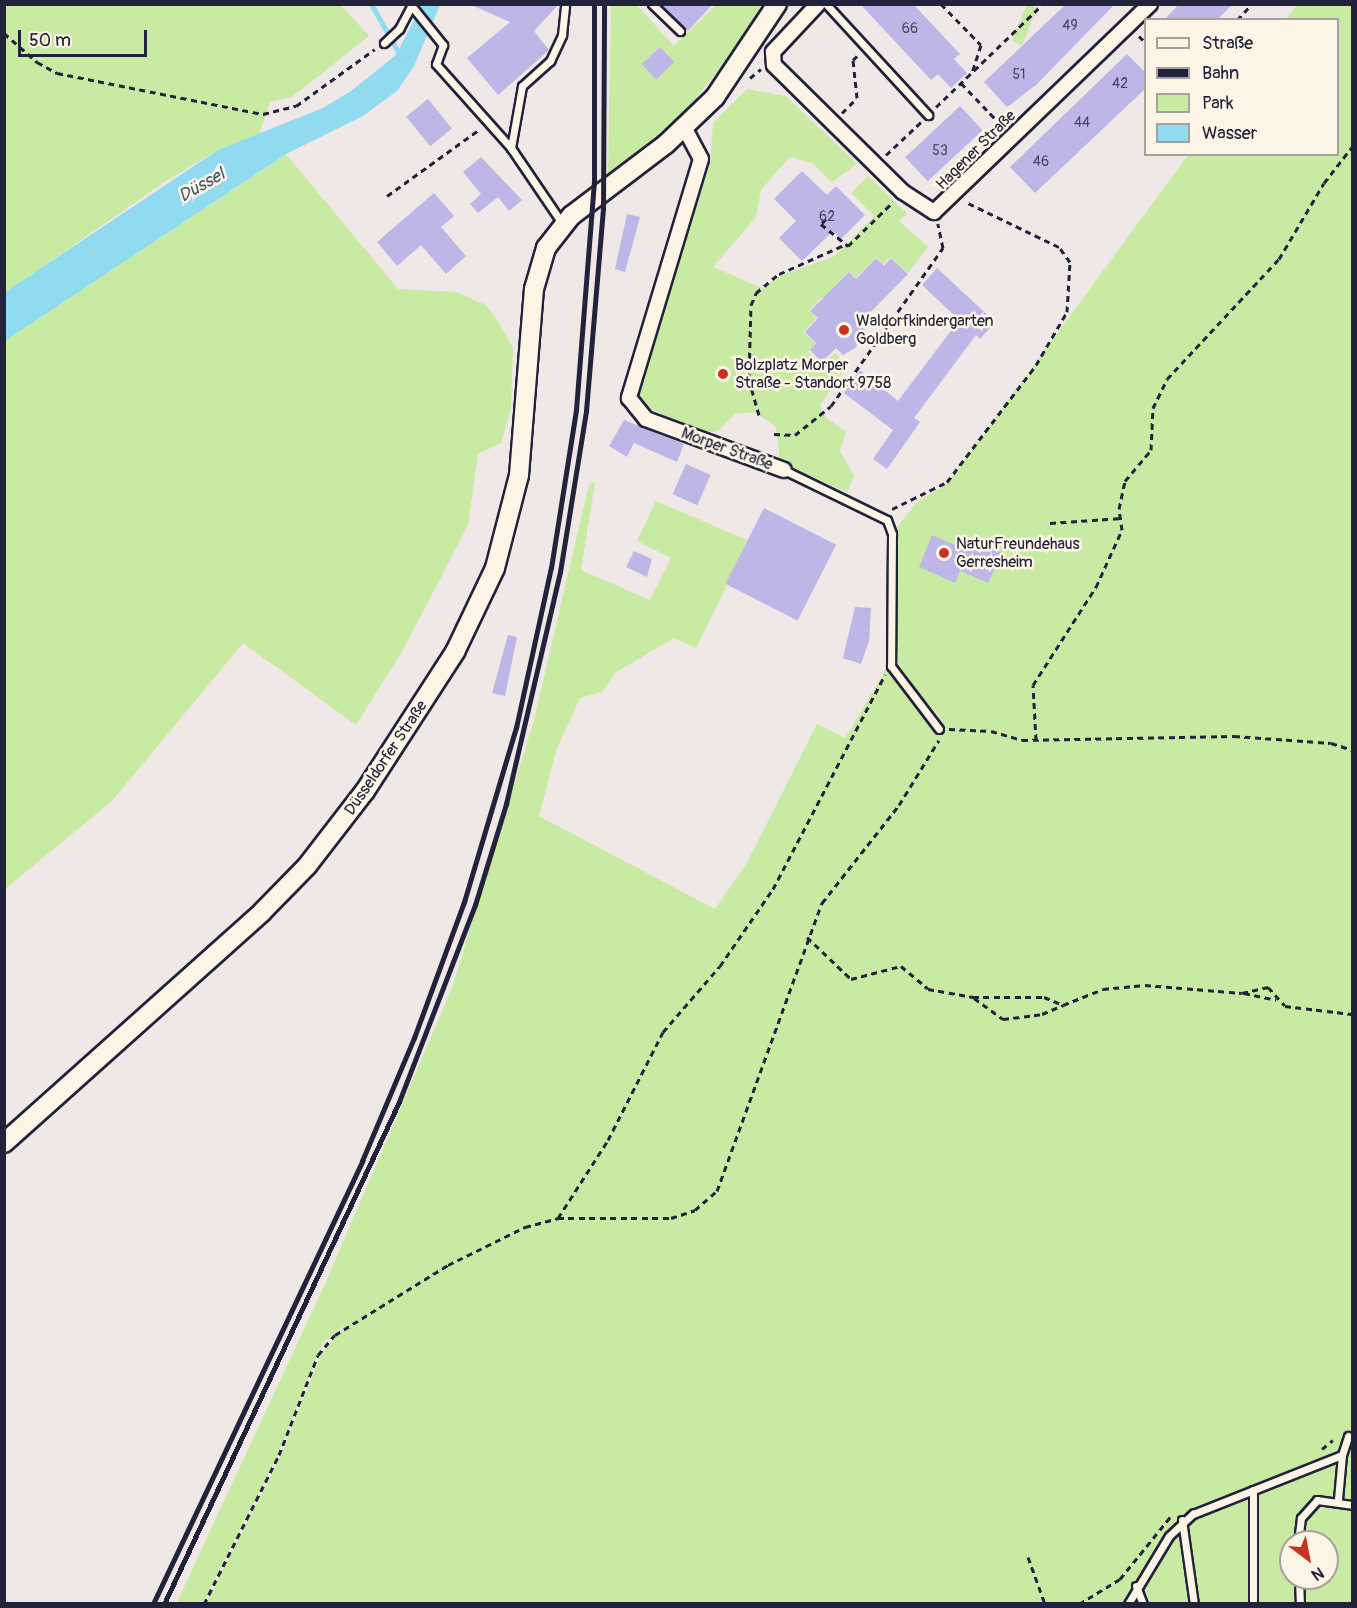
<!DOCTYPE html>
<html>
<head>
<meta charset="utf-8">
<style>
  body { margin:0 }
  #map { position:relative; width:1357px; height:1608px; overflow:hidden; background:#f0e8e6; font-family:Pangolin,sans-serif }
  div>[style] { position:absolute }
  .green>* { inset:0; background:#c9eaa2; transform-origin:0 0 }
  .water>* { inset:0; background:#91dbf1 }
  .stream>* { height:5px; margin:-2.5px; padding:0 2.5px; transform-origin:2.5px; border-radius:2.5px; background:#91dbf1 }
  .building>* { inset:0; background:#bfb6e8; transform-origin:0 0 }
  .path>* { height:3px; margin-top:-1.5px; transform-origin:0; background:repeating-linear-gradient(90deg,#22223b 0 6px,transparent 0 10.5px) }
  .roads { filter:drop-shadow(2px 0 #22223b) drop-shadow(-2px 0 #22223b) drop-shadow(0 2px #22223b) drop-shadow(0 -2px #22223b) }
  .service>* { height:7px; margin:-3.5px; padding:0 3.5px; transform-origin:3.5px; border-radius:3.5px; background:#fcf5e5 }
  .minor>* { height:14px; margin:-7px; padding:0 7px; transform-origin:7px; border-radius:7px; background:#fcf5e5 }
  .secondary>* { height:18px; margin:-9px; padding:0 9px; transform-origin:9px; border-radius:9px; background:#fcf5e5 }
  .rail>* { height:4.5px; margin:-2.25px; padding:0 2.25px; transform-origin:2.25px; border-radius:2.25px; background:#22223b }
  .dots>* { width:16px; height:16px; translate:-50% -50%; box-sizing:border-box; border:3px solid #fcf5e5; border-radius:50% }
  span { translate:-50% -50%; white-space:nowrap; text-align:center; line-height:1.15; -webkit-text-stroke:5px #fcf5e5; paint-order:stroke }
  .number-label { font-size:14px; color:#494766 }
  .number-label span { -webkit-text-stroke-width:0 }
  .street-label { font-size:16px; color:#22223b }
  .poi-label { font-size:16px; color:#22223b }
  .left { translate:0 -50%; text-align:left }
  .water-label { font-size:18px; color:#435a72; font-style:italic }
  .frame { position:absolute; inset:0; border:6px solid #22223b; pointer-events:none }
  .legend { position:absolute; left:1144px; top:18px; width:195px; height:138px; box-sizing:border-box; background:#fcf5e5; border:2px solid #a5a1a1; margin:0; padding:8px 10px; list-style:none; font-size:18px; color:#22223b }
  .legend li { display:flex; align-items:center; gap:12px; height:30px }
  .legend b { width:30px; border:2px solid #a5a1a1 }
  .north { position:absolute; left:1279px; top:1530px; width:60px; height:60px; box-sizing:border-box; background:#fcf5e5; border:2px solid #a5a1a1; border-radius:50%; rotate:148deg; font-size:16px; font-weight:700; line-height:24px; text-align:center; color:#22223b }
  .north::after { content:''; display:block; margin:auto; width:21px; height:27px; background:#c8321e; clip-path:polygon(50% 0,100% 100%,50% 72%,0 100%) }
  .scale { position:absolute; left:18px; top:30px; width:129px; height:27px; box-sizing:border-box; border:3px solid #22223b; border-top:0; padding-left:8px; font-size:18px; line-height:21px; white-space:nowrap; color:#22223b; -webkit-text-stroke:4px #fcf5e5; paint-order:stroke }
</style>
</head>
<body>
<div id="map">
  <div class="green">
    <i style="left:1027px;top:4px;width:11px;height:40px;rotate:22deg"></i>
    <i style="clip-path:polygon(5px 5px,341px 5px,369px 36px,292px 97px,270px 102px,259px 135px,218px 150px,163px 183px,5px 293px)"></i>
    <i style="clip-path:polygon(611px 5px,637px 5px,674px 46px,716px 5px,761px 5px,742px 40px,675px 125px,618px 173px,608px 173px)"></i>
    <i style="clip-path:polygon(evenodd,1297px 5px,1352px 5px,1352px 1603px,206px 1603px,281px 1456px,320px 1356px,346px 1324px,323px 1343px,278px 1455px,203px 1603px,176px 1604px,325px 1284px,452px 988px,534px 720px,589px 484px,595px 482px,581px 570px,650px 600px,671px 558px,637px 541px,656px 501px,749px 541px,696px 648px,674px 638px,615px 673px,602px 692px,580px 698px,557px 748px,539px 816px,715px 909px,748px 861px,817px 724px,845px 738px,889px 665px,935px 719px,940px 717px,892px 665px,893px 532px,918px 501px,946px 485px,1188px 155px,1338px 154px,1338px 20px,1286px 19px,1297px 5px,1291px 1542px,1327px 1542px,1327px 1578px,1291px 1578px,1291px 1542px)"></i>
    <i style="clip-path:polygon(747px 89px,786px 96px,857px 164px,832px 182px,812px 163px,790px 157px,761px 190px,756px 217px,713px 267px,764px 289px,777px 277px,835px 256px,874px 216px,851px 193px,868px 176px,907px 213px,899px 221px,928px 247px,908px 273px,891px 257px,883px 264px,876px 257px,856px 278px,849px 271px,835px 285px,842px 291px,830px 304px,822px 297px,809px 311px,817px 318px,803px 332px,815px 343px,808px 352px,822px 364px,835px 353px,848px 365px,820px 405px,825px 417px,846px 432px,840px 451px,854px 476px,847px 492px,785px 465px,780px 460px,776px 427px,755px 412px,735px 414px,719px 430px,703px 434px,639px 403px,637px 391px,671px 271px,710px 164px,713px 123px)"></i>
    <i style="clip-path:polygon(286px 154px,398px 289px,456px 292px,486px 305px,496px 318px,513px 348px,511px 408px,501px 443px,478px 454px,468px 525px,403px 650px,356px 725px,243px 643px,112px 801px,5px 889px,5px 341px)"></i>
  </div>
  <div class="water">
    <i style="clip-path:polygon(422px 5px,440px 5px,414px 66px,397px 91px,363px 116px,286px 154px,5px 341px,5px 292px,218px 150px,323px 108px,351px 91px,396px 55px)"></i>
  </div>
  <div class="stream">
    <i style="left:371px;top:4px;width:61px;rotate:60.5deg"></i>
  </div>
  <div class="building">
    <i style="clip-path:polygon(469px 4px,559px 4px,534px 31px,549px 50px,498px 95px,467px 58px,510px 22px)"></i>
    <i style="clip-path:polygon(661px 4px,713px 4px,688px 31px)"></i>
    <i style="clip-path:polygon(860px 4px,913px 4px,960px 54px,954px 59px,967px 73px,951px 88px,938px 74px,931px 80px)"></i>
    <i style="clip-path:polygon(1066px 4px,1115px 4px,1036px 85px,1007px 107px,984px 82px)"></i>
    <i style="clip-path:polygon(1179px 4px,1233px 4px,1217px 20px,1164px 20px)"></i>
    <i style="left:660px;top:47px;width:21px;height:25px;rotate:47deg"></i>
    <i style="clip-path:polygon(1127px 54px,1146px 73px,1146px 88px,1035px 193px,1010px 167px)"></i>
    <i style="left:428px;top:99px;width:38px;height:28px;rotate:51deg"></i>
    <i style="left:960px;top:106px;width:33px;height:75px;rotate:47deg"></i>
    <i style="clip-path:polygon(481px 157px,522px 200px,509px 211px,498px 197px,478px 213px,470px 204px,481px 194px,463px 172px)"></i>
    <i style="clip-path:polygon(802px 171px,827px 195px,836px 186px,865px 215px,841px 239px,833px 231px,802px 261px,779px 238px,796px 221px,774px 199px)"></i>
    <i style="clip-path:polygon(434px 193px,454px 216px,441px 227px,466px 256px,446px 274px,421px 245px,397px 266px,377px 242px)"></i>
    <i style="clip-path:polygon(627px 214px,640px 217px,625px 272px,615px 269px)"></i>
    <i style="clip-path:polygon(876px 258px,884px 266px,891px 258px,908px 274px,859px 324px,866px 331px,855px 348px,843px 355px,836px 348px,822px 362px,810px 350px,816px 343px,805px 332px,818px 318px,810px 311px,849px 272px,856px 279px)"></i>
    <i style="clip-path:polygon(937px 268px,995px 322px,980px 339px,976px 335px,914px 418px,920px 422px,887px 469px,873px 459px,893px 430px,844px 393px,860px 370px,898px 401px,959px 320px,922px 285px)"></i>
    <i style="clip-path:polygon(624px 420px,684px 444px,677px 462px,634px 443px,627px 457px,609px 446px)"></i>
    <i style="left:686px;top:464px;width:27px;height:33px;rotate:24deg"></i>
    <i style="left:764px;top:508px;width:81px;height:85px;rotate:27deg"></i>
    <i style="clip-path:polygon(932px 535px,968px 551px,970px 546px,981px 551px,984px 545px,1002px 553px,988px 583px,960px 571px,955px 583px,919px 567px)"></i>
    <i style="clip-path:polygon(634px 551px,652px 559px,647px 577px,626px 567px)"></i>
    <i style="clip-path:polygon(855px 607px,871px 608px,869px 641px,861px 664px,843px 658px)"></i>
    <i style="clip-path:polygon(508px 635px,517px 637px,505px 696px,492px 693px)"></i>
  </div>
  <div class="path">
    <i style="left:941px;top:4px;width:57px;rotate:45.7deg"></i>
    <i style="left:981px;top:45px;width:28px;rotate:108deg"></i>
    <i style="left:1237px;top:20px;width:22px;rotate:-47deg"></i>
    <i style="left:4px;top:33px;width:44px;rotate:41.3deg"></i>
    <i style="left:37px;top:62px;width:23px;rotate:29deg"></i>
    <i style="left:57px;top:73px;width:210px;rotate:11.3deg"></i>
    <i style="left:263px;top:114px;width:34px;rotate:-14deg"></i>
    <i style="left:296px;top:106px;width:97px;rotate:-35.8deg"></i>
    <i style="left:1139px;top:36px;width:10px;rotate:45deg"></i>
    <i style="left:750px;top:78px;width:14px;rotate:-39deg"></i>
    <i style="left:961px;top:83px;width:61px;rotate:46.3deg"></i>
    <i style="left:936px;top:107px;width:149px;rotate:-43.9deg"></i>
    <i style="left:842px;top:113px;width:21px;rotate:-45deg"></i>
    <i style="left:857px;top:98px;width:38px;rotate:-96deg"></i>
    <i style="left:853px;top:60px;width:8px;rotate:-45deg"></i>
    <i style="left:886px;top:155px;width:48px;rotate:-43.3deg"></i>
    <i style="left:387px;top:196px;width:115px;rotate:-35.8deg"></i>
    <i style="left:826px;top:219px;width:7px;rotate:135deg"></i>
    <i style="left:821px;top:224px;width:35px;rotate:39deg"></i>
    <i style="left:848px;top:246px;width:63px;rotate:-44.4deg"></i>
    <i style="left:759px;top:415px;width:37px;rotate:-106deg"></i>
    <i style="left:749px;top:379px;width:74px;rotate:-88.5deg"></i>
    <i style="left:751px;top:305px;width:13px;rotate:-67deg"></i>
    <i style="left:756px;top:293px;width:30px;rotate:-40deg"></i>
    <i style="left:779px;top:274px;width:71px;rotate:-24deg"></i>
    <i style="left:774px;top:434px;width:21px;rotate:3deg"></i>
    <i style="left:795px;top:435px;width:46px;rotate:-38.9deg"></i>
    <i style="left:831px;top:406px;width:194px;rotate:-54.7deg"></i>
    <i style="left:943px;top:248px;width:25px;rotate:-102deg"></i>
    <i style="left:892px;top:509px;width:61px;rotate:-26.1deg"></i>
    <i style="left:947px;top:482px;width:147px;rotate:-52.7deg"></i>
    <i style="left:1036px;top:365px;width:61px;rotate:-59.7deg"></i>
    <i style="left:1067px;top:312px;width:50px;rotate:-86.6deg"></i>
    <i style="left:1070px;top:262px;width:19px;rotate:-126deg"></i>
    <i style="left:1059px;top:247px;width:103px;rotate:-154.2deg"></i>
    <i style="left:1050px;top:523px;width:72px;rotate:-4deg"></i>
    <i style="left:949px;top:729px;width:42px;rotate:2.7deg"></i>
    <i style="left:991px;top:731px;width:32px;rotate:16deg"></i>
    <i style="left:1022px;top:740px;width:212px;rotate:-1.1deg"></i>
    <i style="left:1234px;top:736px;width:97px;rotate:4.1deg"></i>
    <i style="left:1331px;top:743px;width:22px;rotate:18deg"></i>
    <i style="left:1036px;top:740px;width:55px;rotate:-93.1deg"></i>
    <i style="left:1033px;top:685px;width:117px;rotate:-57.3deg"></i>
    <i style="left:1096px;top:587px;width:63px;rotate:-65.5deg"></i>
    <i style="left:1122px;top:530px;width:21px;rotate:-98deg"></i>
    <i style="left:1119px;top:509px;width:29px;rotate:-78deg"></i>
    <i style="left:1125px;top:481px;width:40px;rotate:-50deg"></i>
    <i style="left:1151px;top:450px;width:42px;rotate:-87.3deg"></i>
    <i style="left:1153px;top:408px;width:32px;rotate:-64deg"></i>
    <i style="left:1167px;top:379px;width:164px;rotate:-47deg"></i>
    <i style="left:1279px;top:259px;width:88px;rotate:-59.4deg"></i>
    <i style="left:1324px;top:183px;width:46px;rotate:-52.1deg"></i>
    <i style="left:807px;top:937px;width:61px;rotate:43.7deg"></i>
    <i style="left:851px;top:979px;width:52px;rotate:-14.6deg"></i>
    <i style="left:901px;top:966px;width:35px;rotate:40deg"></i>
    <i style="left:928px;top:989px;width:46px;rotate:10.1deg"></i>
    <i style="left:973px;top:997px;width:71px"></i>
    <i style="left:1044px;top:997px;width:21px;rotate:23deg"></i>
    <i style="left:1063px;top:1005px;width:43px;rotate:-21.8deg"></i>
    <i style="left:1103px;top:989px;width:42px;rotate:-5.4deg"></i>
    <i style="left:1145px;top:985px;width:97px;rotate:4.7deg"></i>
    <i style="left:1242px;top:993px;width:27px;rotate:-13deg"></i>
    <i style="left:1268px;top:987px;width:25px;rotate:48deg"></i>
    <i style="left:1285px;top:1006px;width:67px;rotate:6.8deg"></i>
    <i style="left:1244px;top:993px;width:33px;rotate:12deg"></i>
    <i style="left:974px;top:998px;width:36px;rotate:36deg"></i>
    <i style="left:1003px;top:1019px;width:39px;rotate:-7deg"></i>
    <i style="left:1042px;top:1014px;width:23px;rotate:-23deg"></i>
    <i style="left:558px;top:1218px;width:93px;rotate:-57.3deg"></i>
    <i style="left:608px;top:1140px;width:121px;rotate:-63deg"></i>
    <i style="left:663px;top:1032px;width:87px;rotate:-49.2deg"></i>
    <i style="left:720px;top:966px;width:93px;rotate:-55.5deg"></i>
    <i style="left:773px;top:889px;width:242px;rotate:-62.4deg"></i>
    <i style="left:1322px;top:1449px;width:14px;rotate:-39deg"></i>
    <i style="left:1028px;top:1557px;width:50px;rotate:70.1deg"></i>
    <i style="left:204px;top:1604px;width:167px;rotate:-63.3deg"></i>
    <i style="left:279px;top:1455px;width:107px;rotate:-68.7deg"></i>
    <i style="left:318px;top:1355px;width:26px;rotate:-50deg"></i>
    <i style="left:335px;top:1335px;width:133px;rotate:-31.8deg"></i>
    <i style="left:448px;top:1265px;width:86px;rotate:-26.3deg"></i>
    <i style="left:525px;top:1227px;width:34px;rotate:-15deg"></i>
    <i style="left:558px;top:1218px;width:113px"></i>
    <i style="left:671px;top:1218px;width:25px;rotate:-18deg"></i>
    <i style="left:695px;top:1210px;width:29px;rotate:-41deg"></i>
    <i style="left:717px;top:1191px;width:307px;rotate:-70deg"></i>
    <i style="left:822px;top:903px;width:125px;rotate:-51.8deg"></i>
    <i style="left:899px;top:805px;width:76px;rotate:-58.4deg"></i>
    <i style="left:1079px;top:1604px;width:48px;rotate:-31.4deg"></i>
    <i style="left:1120px;top:1579px;width:81px;rotate:-51deg"></i>
  </div>
  <div class="roads">
    <div class="service">
      <i style="left:410px;top:4px;width:53px;rotate:51.2deg"></i>
      <i style="left:443px;top:45px;width:20px;rotate:110deg"></i>
      <i style="left:436px;top:64px;width:113px;rotate:48.2deg"></i>
      <i style="left:511px;top:148px;width:91px;rotate:55.8deg"></i>
      <i style="left:652px;top:4px;width:39px;rotate:44deg"></i>
      <i style="left:826px;top:4px;width:151px;rotate:47.4deg"></i>
      <i style="left:384px;top:43px;width:21px;rotate:-43deg"></i>
      <i style="left:399px;top:29px;width:26px;rotate:-62deg"></i>
      <i style="left:511px;top:148px;width:63px;rotate:-79.9deg"></i>
      <i style="left:522px;top:86px;width:38px;rotate:-42deg"></i>
      <i style="left:550px;top:61px;width:29px;rotate:-65deg"></i>
      <i style="left:562px;top:35px;width:31px;rotate:-84deg"></i>
      <i style="left:784px;top:470px;width:114px;rotate:25.9deg"></i>
      <i style="left:887px;top:520px;width:15px;rotate:70deg"></i>
      <i style="left:892px;top:534px;width:132px;rotate:90.4deg"></i>
      <i style="left:891px;top:666px;width:79px;rotate:52.7deg"></i>
      <i style="left:1342px;top:1455px;width:20px;rotate:-72deg"></i>
      <i style="left:1253px;top:1490px;width:114px;rotate:90deg"></i>
      <i style="left:1182px;top:1520px;width:85px;rotate:81.9deg"></i>
      <i style="left:1298px;top:1542px;width:24px;rotate:-83deg"></i>
      <i style="left:1301px;top:1518px;width:24px;rotate:-48deg"></i>
      <i style="left:1317px;top:1500px;width:35px;rotate:8deg"></i>
      <i style="left:1299px;top:1578px;width:26px;rotate:88deg"></i>
      <i style="left:1136px;top:1586px;width:19px;rotate:69deg"></i>
      <i style="left:1128px;top:1604px;width:79px;rotate:-58.9deg"></i>
      <i style="left:1169px;top:1536px;width:33px;rotate:-43deg"></i>
      <i style="left:1193px;top:1514px;width:160px;rotate:-21.6deg"></i>
      <i style="left:1342px;top:1455px;width:44px;rotate:95.2deg"></i>
    </div>
    <div class="minor">
      <i style="left:818px;top:4px;width:66px;rotate:133.2deg"></i>
      <i style="left:773px;top:52px;width:13px;rotate:86deg"></i>
      <i style="left:774px;top:65px;width:181px;rotate:44.6deg"></i>
      <i style="left:903px;top:192px;width:37px;rotate:33deg"></i>
      <i style="left:934px;top:212px;width:300px;rotate:-43.9deg"></i>
      <i style="left:684px;top:127px;width:36px;rotate:62deg"></i>
      <i style="left:701px;top:159px;width:250px;rotate:106.8deg"></i>
      <i style="left:629px;top:398px;width:27px;rotate:51deg"></i>
      <i style="left:646px;top:419px;width:147px;rotate:20.3deg"></i>
    </div>
    <div class="secondary">
      <i style="left:4px;top:1143px;width:346px;rotate:-41.8deg"></i>
      <i style="left:262px;top:912px;width:64px;rotate:-45.6deg"></i>
      <i style="left:307px;top:866px;width:95px;rotate:-52.3deg"></i>
      <i style="left:365px;top:791px;width:166px;rotate:-57.1deg"></i>
      <i style="left:455px;top:652px;width:93px;rotate:-64.5deg"></i>
      <i style="left:495px;top:568px;width:96px;rotate:-75.5deg"></i>
      <i style="left:519px;top:475px;width:187px;rotate:-85.4deg"></i>
      <i style="left:534px;top:289px;width:43px;rotate:-73.7deg"></i>
      <i style="left:546px;top:248px;width:41px;rotate:-52deg"></i>
      <i style="left:571px;top:216px;width:119px;rotate:-37.2deg"></i>
      <i style="left:666px;top:144px;width:68px;rotate:-43.8deg"></i>
      <i style="left:715px;top:97px;width:112px;rotate:-56.3deg"></i>
    </div>
  </div>
  <div class="rail">
    <i style="left:153px;top:1604px;width:490px;rotate:-64.7deg"></i>
    <i style="left:362px;top:1161px;width:134px;rotate:-67.1deg"></i>
    <i style="left:414px;top:1038px;width:145px;rotate:-69.8deg"></i>
    <i style="left:464px;top:902px;width:182px;rotate:-73.4deg"></i>
    <i style="left:516px;top:728px;width:164px;rotate:-77.7deg"></i>
    <i style="left:551px;top:568px;width:160px;rotate:-81deg"></i>
    <i style="left:576px;top:410px;width:228px;rotate:-85.5deg"></i>
    <i style="left:594px;top:183px;width:179px;rotate:-90deg"></i>
    <i style="left:164px;top:1604px;width:554px;rotate:-64.91deg"></i>
    <i style="left:399px;top:1102px;width:211px;rotate:-68.9deg"></i>
    <i style="left:475px;top:905px;width:106px;rotate:-72.9deg"></i>
    <i style="left:506px;top:804px;width:238px;rotate:-76.9deg"></i>
    <i style="left:560px;top:572px;width:163px;rotate:-80.8deg"></i>
    <i style="left:586px;top:411px;width:203px;rotate:-85.2deg"></i>
    <i style="left:603px;top:209px;width:205px;rotate:-89.7deg"></i>
  </div>
  <div class="dots">
    <i style="left:844px;top:330px;background:#c8321e"></i>
    <i style="left:723px;top:374px;background:#c8321e"></i>
    <i style="left:944px;top:553px;background:#c8321e"></i>
  </div>
  <div class="number-label">
    <span style="left:1070px;top:26px">49</span>
    <span style="left:910px;top:29px">66</span>
    <span style="left:1019px;top:75px">51</span>
    <span style="left:1120px;top:84px">42</span>
    <span style="left:1082px;top:123px">44</span>
    <span style="left:940px;top:151px">53</span>
    <span style="left:1041px;top:162px">46</span>
    <span style="left:827px;top:217px">62</span>
  </div>
  <div class="street-label">
    <span style="left:976px;top:150px;rotate:-45deg">Hagener Straße</span>
    <span style="left:727px;top:449px;rotate:20deg">Morper Straße</span>
    <span style="left:386px;top:758px;rotate:-56deg">Düsseldorfer Straße</span>
  </div>
  <div class="poi-label">
    <span class="left" style="left:856px;top:330px">Waldorfkindergarten<br>Goldberg</span>
    <span class="left" style="left:735px;top:374px">Bolzplatz Morper<br>Straße - Standort 9758</span>
    <span class="left" style="left:956px;top:553px">NaturFreundehaus<br>Gerresheim</span>
  </div>
  <div class="water-label">
    <span style="left:202px;top:186px;rotate:-30deg">Düssel</span>
  </div>
  <div class="frame"></div>
  <ul class="legend">
  <li><b style="height:8px;background:#fcf5e5"></b>Straße</li>
  <li><b style="height:8px;background:#22223b"></b>Bahn</li>
  <li><b style="height:16px;background:#c9eaa2"></b>Park</li>
  <li><b style="height:16px;background:#91dbf1"></b>Wasser</li>
  </ul>
  <div class="north">N</div>
  <div class="scale">50 m</div>
</div>
</body>
</html>
